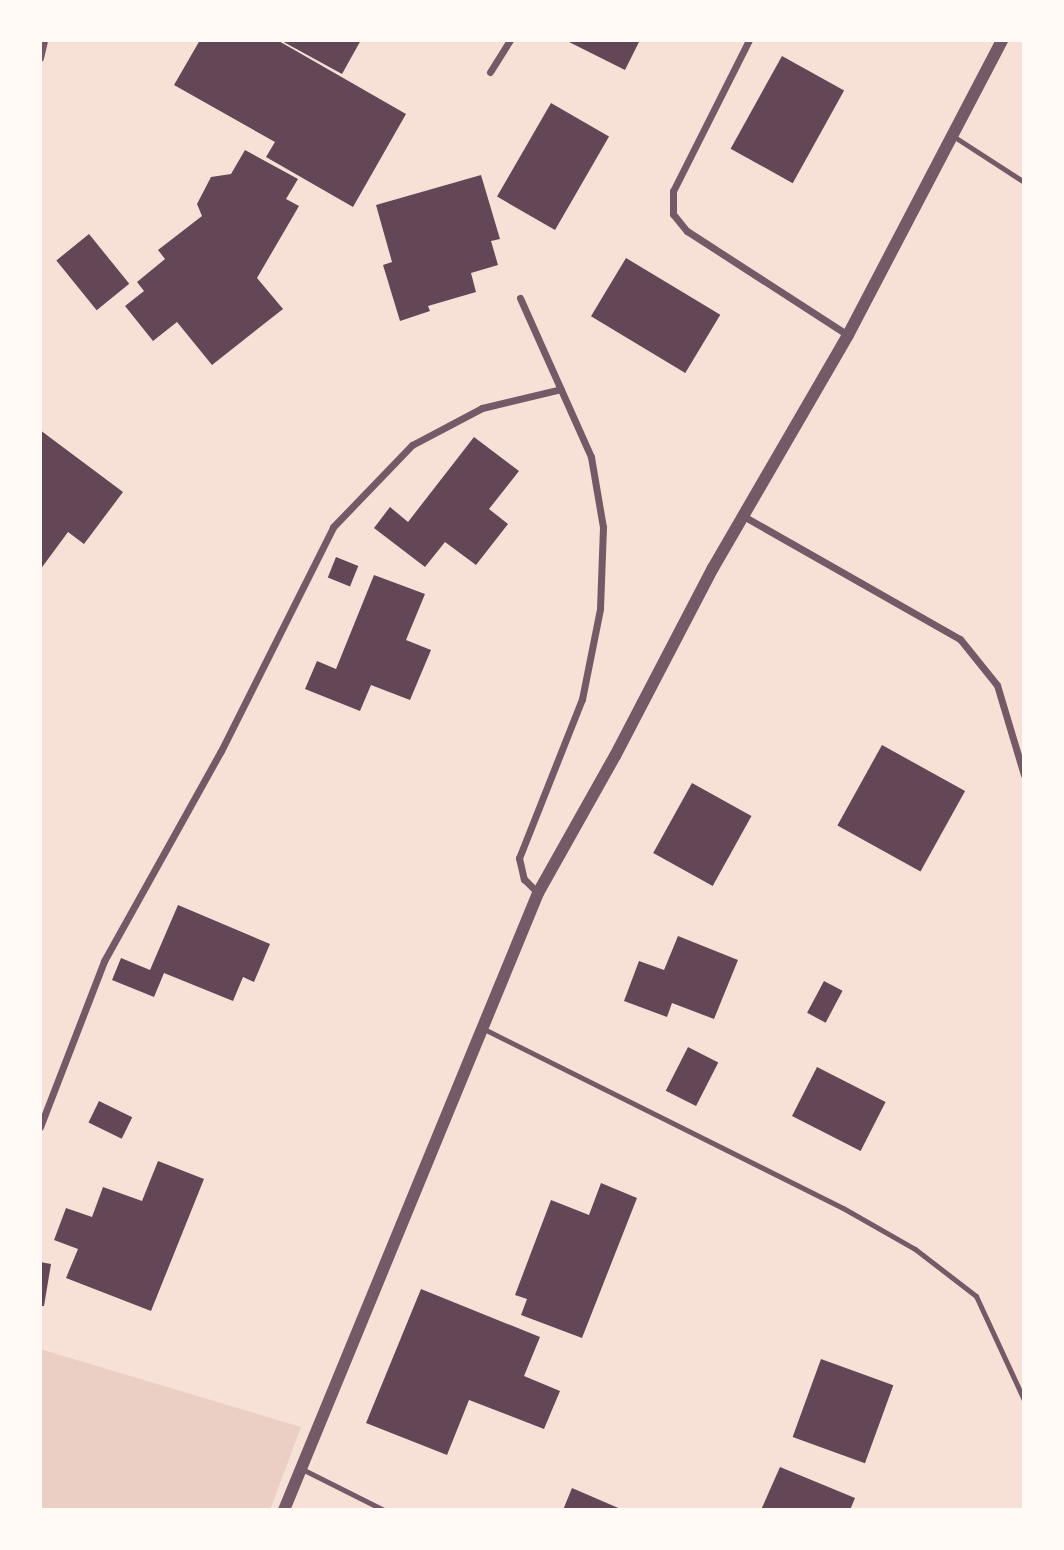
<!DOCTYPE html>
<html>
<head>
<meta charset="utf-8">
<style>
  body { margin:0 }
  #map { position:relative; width:1064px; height:1550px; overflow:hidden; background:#f7e1d7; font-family:"Source Sans 3",sans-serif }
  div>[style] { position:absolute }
  .green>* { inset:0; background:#ebcfc5 }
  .building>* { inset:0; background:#644757; transform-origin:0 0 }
  .service>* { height:5px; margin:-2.5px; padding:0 2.5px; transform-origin:2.5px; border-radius:2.5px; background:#755966 }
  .minor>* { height:7px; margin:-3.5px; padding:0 3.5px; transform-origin:3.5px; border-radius:3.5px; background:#755966 }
  .tertiary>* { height:12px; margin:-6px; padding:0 6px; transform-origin:6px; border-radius:6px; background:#755966 }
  span { translate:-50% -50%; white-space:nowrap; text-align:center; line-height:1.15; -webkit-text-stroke:5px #fffaf5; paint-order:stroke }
  .frame { position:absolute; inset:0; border:42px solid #fffaf5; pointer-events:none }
</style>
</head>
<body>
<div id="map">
  <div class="green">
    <i style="clip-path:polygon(40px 1349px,301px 1427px,270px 1510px,40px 1510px)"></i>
  </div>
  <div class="building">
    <i style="clip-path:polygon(200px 40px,277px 40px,406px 114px,353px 207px,266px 157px,275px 142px,174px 85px)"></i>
    <i style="clip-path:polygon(280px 40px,361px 40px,342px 74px)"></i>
    <i style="clip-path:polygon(565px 40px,640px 40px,625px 70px)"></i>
    <i style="left:782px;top:56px;width:71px;height:106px;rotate:29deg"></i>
    <i style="left:551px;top:103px;width:67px;height:108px;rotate:30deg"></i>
    <i style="clip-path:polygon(245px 150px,298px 179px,286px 199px,299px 206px,257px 278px,283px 309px,212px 365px,177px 322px,153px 341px,125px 306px,144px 291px,137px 282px,165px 259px,158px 250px,202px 216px,197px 204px,211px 177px,231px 174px)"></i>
    <i style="clip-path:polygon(481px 175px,500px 239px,491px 241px,498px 265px,471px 273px,476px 292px,428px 306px,430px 311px,400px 321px,383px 265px,392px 262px,376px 205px)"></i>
    <i style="left:89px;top:234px;width:64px;height:42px;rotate:51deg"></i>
    <i style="left:626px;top:258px;width:110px;height:68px;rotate:31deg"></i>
    <i style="clip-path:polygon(40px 430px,123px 492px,84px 544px,68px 532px,40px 570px)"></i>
    <i style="clip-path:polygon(474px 437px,519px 471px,489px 509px,508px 524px,476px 565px,445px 542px,425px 567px,374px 528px,390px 507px,408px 522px)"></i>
    <i style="left:336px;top:557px;width:24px;height:22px;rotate:22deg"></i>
    <i style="clip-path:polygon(374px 575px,425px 594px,406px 640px,431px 650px,410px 700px,371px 685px,360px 711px,305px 689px,317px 661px,336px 669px)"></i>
    <i style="left:882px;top:745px;width:95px;height:92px;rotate:29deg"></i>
    <i style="left:692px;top:783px;width:68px;height:80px;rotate:29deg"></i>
    <i style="clip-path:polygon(178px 905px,270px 944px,254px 982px,243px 977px,233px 1001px,164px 973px,154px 997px,112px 980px,121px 958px,150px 970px)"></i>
    <i style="clip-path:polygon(678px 936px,738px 960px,714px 1019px,672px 1003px,667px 1017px,624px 1001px,639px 961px,664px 970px)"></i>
    <i style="left:824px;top:981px;width:21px;height:36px;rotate:28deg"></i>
    <i style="left:688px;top:1047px;width:34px;height:49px;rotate:27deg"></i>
    <i style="left:817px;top:1067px;width:77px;height:55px;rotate:27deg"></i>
    <i style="left:99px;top:1101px;width:37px;height:24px;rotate:26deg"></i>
    <i style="clip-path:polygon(158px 1161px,204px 1179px,151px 1311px,66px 1278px,78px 1249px,54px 1240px,66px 1208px,92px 1217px,103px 1187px,142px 1201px)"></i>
    <i style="clip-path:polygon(601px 1183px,637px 1198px,582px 1338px,521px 1315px,527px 1299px,515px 1295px,551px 1200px,589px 1215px)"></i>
    <i style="clip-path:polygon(40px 1262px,51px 1264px,44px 1306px,40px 1306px)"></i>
    <i style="clip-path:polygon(421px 1289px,540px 1337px,524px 1376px,560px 1391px,544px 1429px,469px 1400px,447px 1455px,366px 1423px)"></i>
    <i style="left:821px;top:1359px;width:77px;height:83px;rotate:20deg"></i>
    <i style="clip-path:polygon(780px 1467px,855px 1498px,850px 1510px,761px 1510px)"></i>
    <i style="clip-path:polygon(572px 1488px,623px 1510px,563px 1510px)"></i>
  </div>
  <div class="service">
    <i style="left:953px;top:136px;width:85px;rotate:32.9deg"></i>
    <i style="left:484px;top:1029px;width:401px;rotate:26.5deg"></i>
    <i style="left:843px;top:1208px;width:83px;rotate:29.7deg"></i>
    <i style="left:915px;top:1249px;width:77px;rotate:37.6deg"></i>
    <i style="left:976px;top:1296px;width:115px;rotate:65.2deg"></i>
    <i style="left:302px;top:1469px;width:92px;rotate:26.6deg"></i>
  </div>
  <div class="minor">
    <i style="left:749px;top:40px;width:169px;rotate:116.7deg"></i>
    <i style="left:673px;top:191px;width:23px;rotate:90deg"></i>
    <i style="left:673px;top:214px;width:22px;rotate:51deg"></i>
    <i style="left:687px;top:231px;width:192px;rotate:32.9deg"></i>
    <i style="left:40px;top:58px;width:18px;rotate:-77deg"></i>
    <i style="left:490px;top:72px;width:38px;rotate:-58deg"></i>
    <i style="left:520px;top:298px;width:174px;rotate:65.9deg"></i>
    <i style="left:591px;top:457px;width:71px;rotate:80.3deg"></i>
    <i style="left:603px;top:527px;width:82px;rotate:92.1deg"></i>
    <i style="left:600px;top:609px;width:92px;rotate:101.3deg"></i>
    <i style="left:582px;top:699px;width:171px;rotate:111.6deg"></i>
    <i style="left:519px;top:858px;width:22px;rotate:77deg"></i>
    <i style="left:524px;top:879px;width:20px;rotate:45deg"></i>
    <i style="left:745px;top:517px;width:247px;rotate:29.6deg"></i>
    <i style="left:960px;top:639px;width:59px;rotate:51.2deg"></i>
    <i style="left:997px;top:685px;width:94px;rotate:73.3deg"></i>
    <i style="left:40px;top:1127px;width:178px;rotate:-68.9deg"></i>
    <i style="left:104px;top:961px;width:240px;rotate:-60.9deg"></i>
    <i style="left:221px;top:751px;width:250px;rotate:-63.4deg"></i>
    <i style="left:333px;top:527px;width:114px;rotate:-46.1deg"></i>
    <i style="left:412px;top:445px;width:79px;rotate:-27.9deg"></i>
    <i style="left:482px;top:408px;width:81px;rotate:-13.5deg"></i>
  </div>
  <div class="tertiary">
    <i style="left:284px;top:1510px;width:667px;rotate:-67.62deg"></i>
    <i style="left:538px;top:893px;width:157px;rotate:-60.7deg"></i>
    <i style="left:615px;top:756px;width:212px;rotate:-62.5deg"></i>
    <i style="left:713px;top:568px;width:269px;rotate:-59.9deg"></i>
    <i style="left:848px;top:335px;width:333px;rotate:-62.4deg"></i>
  </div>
  <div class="frame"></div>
</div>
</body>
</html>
